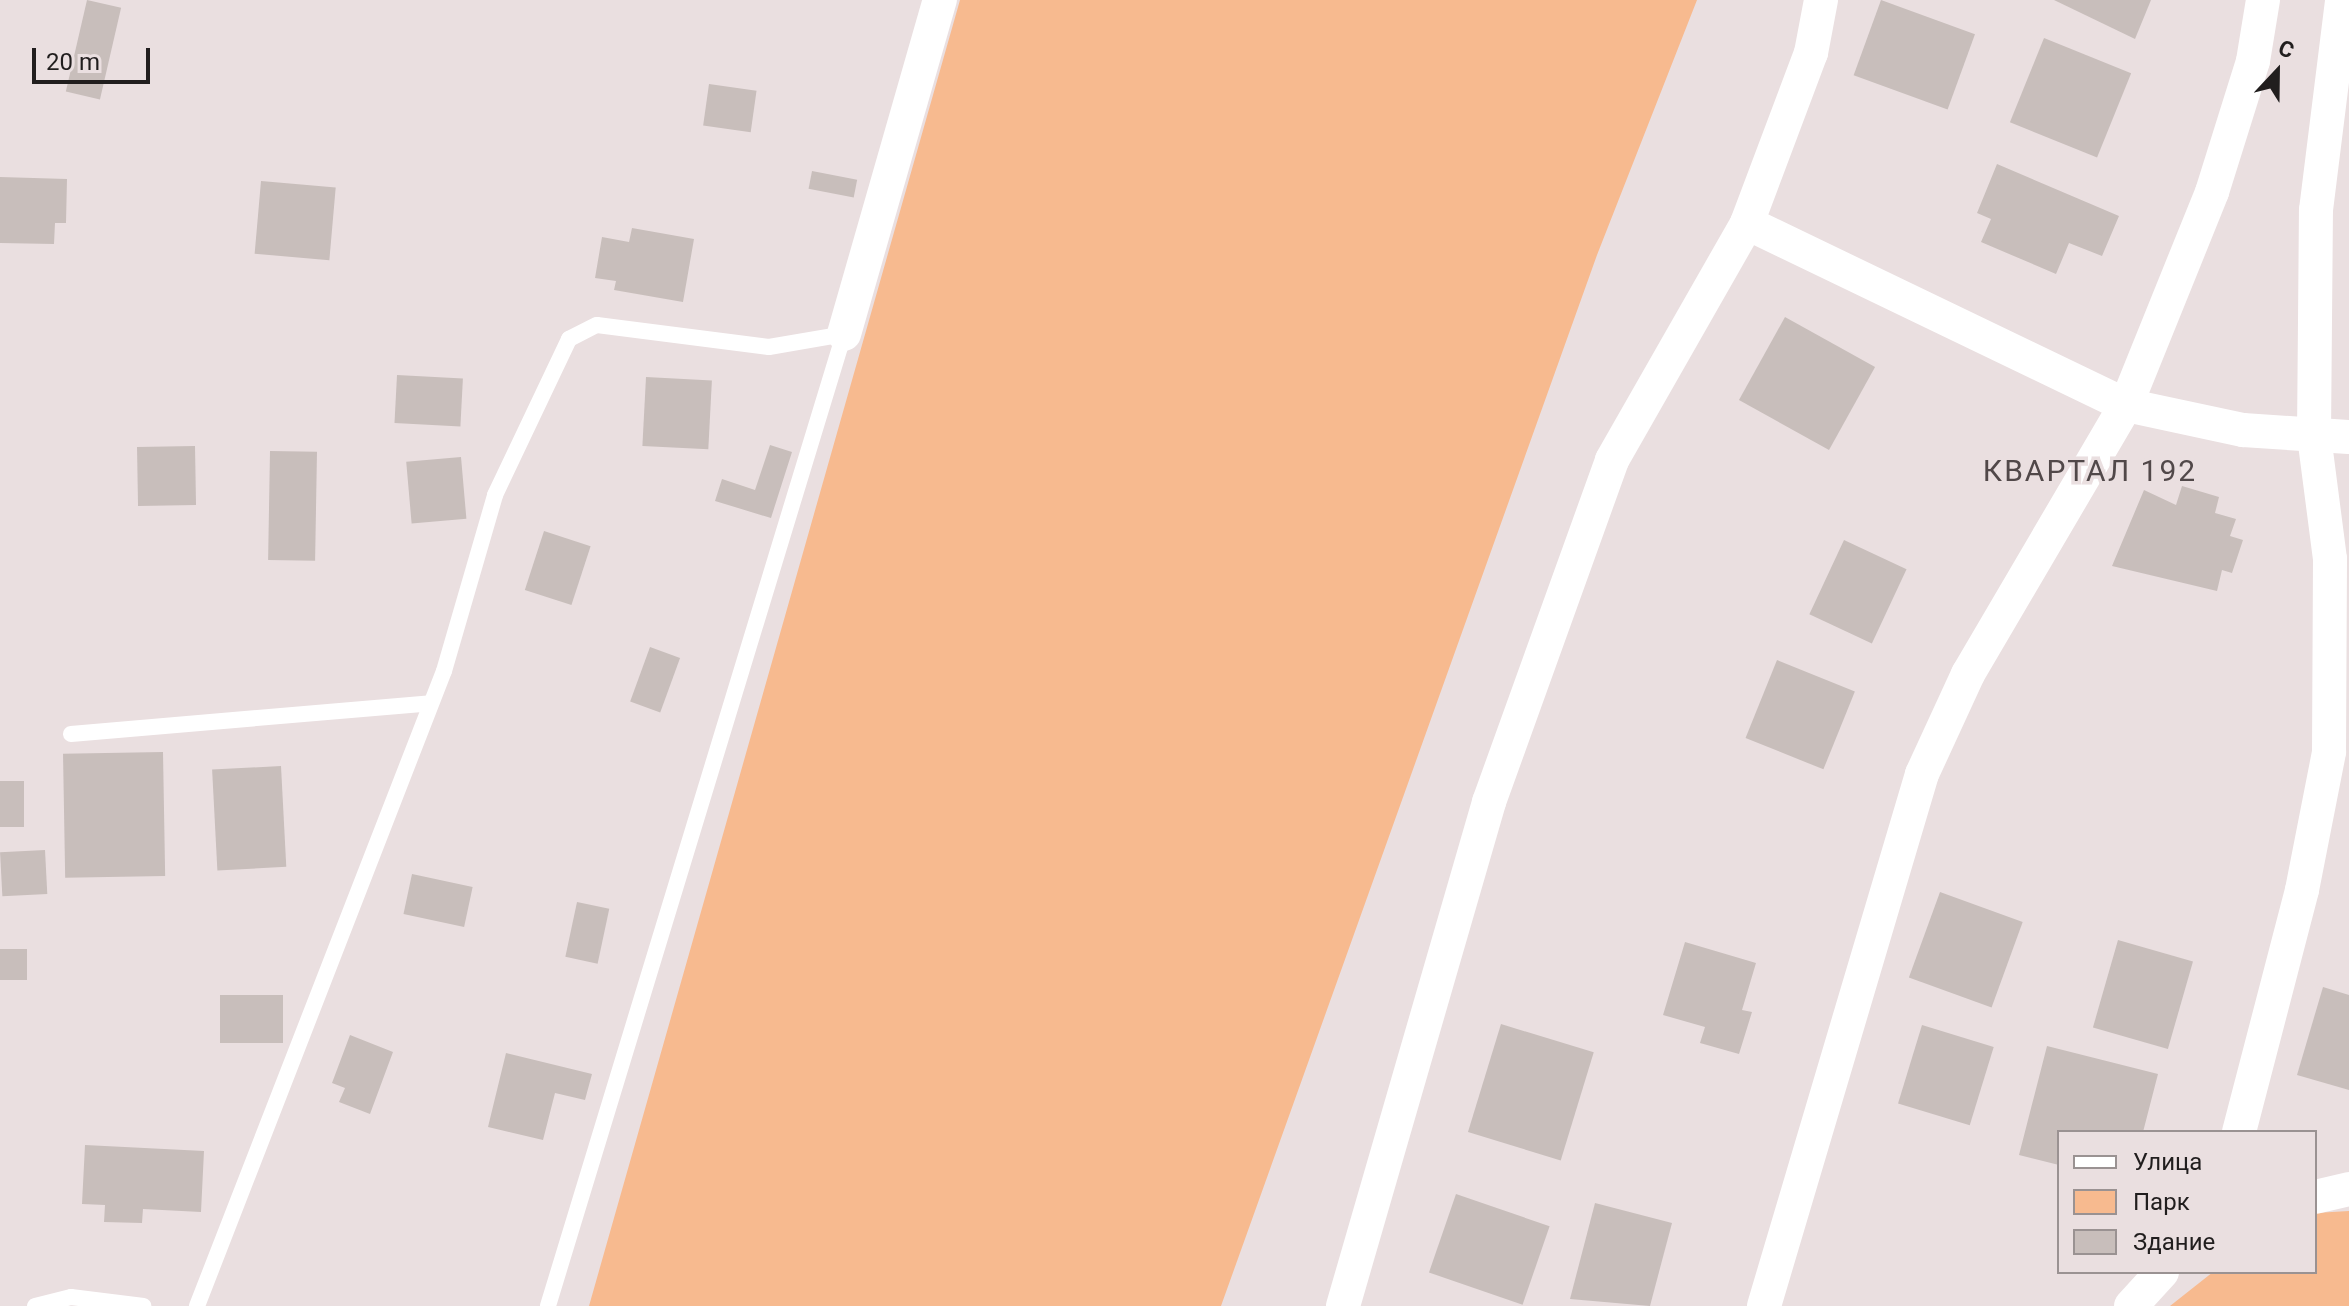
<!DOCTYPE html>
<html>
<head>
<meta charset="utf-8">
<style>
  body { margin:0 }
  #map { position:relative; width:2349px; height:1306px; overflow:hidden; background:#eadfe0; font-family:Roboto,sans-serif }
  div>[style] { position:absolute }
  .green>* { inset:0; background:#f7ba8f }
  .building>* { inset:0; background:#c8bebb; transform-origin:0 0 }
  .service>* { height:16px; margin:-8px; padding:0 8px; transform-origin:8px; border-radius:8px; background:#fff }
  .minor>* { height:34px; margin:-17px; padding:0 17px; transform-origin:17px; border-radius:17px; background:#fff }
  span { translate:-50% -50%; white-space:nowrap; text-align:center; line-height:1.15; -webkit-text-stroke:7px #eadfe0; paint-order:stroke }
  .quarter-label { font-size:30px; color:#514849; letter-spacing:2px }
  .legend { position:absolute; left:2057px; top:1130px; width:260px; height:144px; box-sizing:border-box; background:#eadfe0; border:2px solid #9a9292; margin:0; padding:10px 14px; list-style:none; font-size:24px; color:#211e1e }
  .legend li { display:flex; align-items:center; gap:16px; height:40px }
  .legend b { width:40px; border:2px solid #9a9292 }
  .north { position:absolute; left:2237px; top:32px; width:80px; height:80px; -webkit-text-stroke:6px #eadfe0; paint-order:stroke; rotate:22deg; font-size:22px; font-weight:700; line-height:32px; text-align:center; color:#211e1e }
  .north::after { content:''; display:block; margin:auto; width:28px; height:36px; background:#211e1e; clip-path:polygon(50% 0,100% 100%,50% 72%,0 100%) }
  .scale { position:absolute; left:32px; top:48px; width:118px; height:36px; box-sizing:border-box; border:4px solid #211e1e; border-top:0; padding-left:10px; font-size:24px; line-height:28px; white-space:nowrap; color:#211e1e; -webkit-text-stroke:6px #eadfe0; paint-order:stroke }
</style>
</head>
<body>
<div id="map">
  <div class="green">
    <i style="clip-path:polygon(960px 0,1697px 0,1597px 255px,1221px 1306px,589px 1306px)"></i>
    <i style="clip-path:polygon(2349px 1211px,2349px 1306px,2170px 1306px,2213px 1272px,2315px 1272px,2315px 1213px)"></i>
  </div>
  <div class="building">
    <i style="left:87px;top:0;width:35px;height:94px;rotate:13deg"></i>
    <i style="left:1881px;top:0;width:100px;height:80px;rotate:20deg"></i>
    <i style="clip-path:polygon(2054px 0,2151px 0,2135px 39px)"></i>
    <i style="left:2044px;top:38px;width:94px;height:91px;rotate:22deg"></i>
    <i style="left:709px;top:84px;width:48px;height:42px;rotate:8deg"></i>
    <i style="clip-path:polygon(1997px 164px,2119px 216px,2102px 256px,2069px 243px,2056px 274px,1981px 242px,1991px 219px,1977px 213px)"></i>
    <i style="left:812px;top:171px;width:46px;height:18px;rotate:11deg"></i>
    <i style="clip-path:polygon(0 177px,67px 179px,66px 223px,55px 223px,54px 244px,0 243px)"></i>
    <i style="left:261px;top:181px;width:75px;height:73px;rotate:5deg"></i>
    <i style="clip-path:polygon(632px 228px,694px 239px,683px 302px,614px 290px,616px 281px,595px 278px,602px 237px,629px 242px)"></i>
    <i style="left:1785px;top:317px;width:103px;height:95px;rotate:29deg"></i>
    <i style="left:397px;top:375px;width:66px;height:48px;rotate:3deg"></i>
    <i style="left:646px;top:377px;width:66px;height:69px;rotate:3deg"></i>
    <i style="clip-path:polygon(770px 445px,792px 452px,771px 518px,715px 501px,722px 479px,755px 490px)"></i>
    <i style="left:195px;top:446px;width:59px;height:58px;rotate:89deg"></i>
    <i style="left:270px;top:451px;width:47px;height:109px;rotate:1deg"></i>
    <i style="left:461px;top:457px;width:62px;height:55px;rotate:85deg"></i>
    <i style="clip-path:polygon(2182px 486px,2219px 497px,2215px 513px,2236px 519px,2230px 536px,2243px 540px,2232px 573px,2222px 570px,2217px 591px,2112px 566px,2144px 490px,2176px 505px)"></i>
    <i style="left:544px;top:531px;width:49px;height:62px;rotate:18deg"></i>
    <i style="left:1844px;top:540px;width:69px;height:82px;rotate:25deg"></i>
    <i style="left:650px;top:647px;width:32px;height:58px;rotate:20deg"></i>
    <i style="left:1777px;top:660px;width:84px;height:84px;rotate:22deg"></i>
    <i style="left:163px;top:752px;width:124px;height:100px;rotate:89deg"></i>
    <i style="left:281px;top:766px;width:101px;height:69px;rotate:87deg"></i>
    <i style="left:0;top:781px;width:24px;height:46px"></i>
    <i style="left:45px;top:850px;width:44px;height:45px;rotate:87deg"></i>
    <i style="left:412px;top:874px;width:62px;height:41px;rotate:12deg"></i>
    <i style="left:1940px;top:892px;width:88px;height:91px;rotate:20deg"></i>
    <i style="left:577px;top:902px;width:33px;height:56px;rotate:12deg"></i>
    <i style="left:2118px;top:940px;width:78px;height:91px;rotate:16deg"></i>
    <i style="clip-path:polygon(1685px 942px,1756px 963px,1742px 1010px,1752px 1012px,1739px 1054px,1700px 1043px,1705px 1027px,1663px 1015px)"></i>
    <i style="left:0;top:949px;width:27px;height:31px"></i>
    <i style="clip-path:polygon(2323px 987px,2349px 995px,2349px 1090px,2297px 1075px)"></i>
    <i style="left:220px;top:995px;width:63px;height:48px"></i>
    <i style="left:1501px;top:1024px;width:97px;height:113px;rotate:17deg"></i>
    <i style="left:1922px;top:1025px;width:75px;height:82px;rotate:17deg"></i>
    <i style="clip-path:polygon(350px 1035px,393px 1052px,370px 1114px,339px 1102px,345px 1088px,332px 1083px)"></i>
    <i style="clip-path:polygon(2047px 1046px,2158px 1074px,2143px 1132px,2059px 1132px,2059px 1165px,2019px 1155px)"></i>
    <i style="clip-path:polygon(506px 1053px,592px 1074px,585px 1100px,555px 1093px,543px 1140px,488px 1127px)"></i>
    <i style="clip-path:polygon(85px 1145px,204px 1151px,201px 1212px,143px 1209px,142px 1223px,104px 1222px,105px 1205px,82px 1204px)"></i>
    <i style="left:1456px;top:1194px;width:99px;height:83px;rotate:19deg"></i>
    <i style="clip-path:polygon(1595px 1203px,1672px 1223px,1650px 1306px,1570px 1299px)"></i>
  </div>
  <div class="service">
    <i style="left:71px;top:734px;width:361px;rotate:-4.9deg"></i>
    <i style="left:35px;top:1306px;width:37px;rotate:-14deg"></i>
    <i style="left:71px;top:1297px;width:73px;rotate:7.1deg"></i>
    <i style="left:197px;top:1306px;width:681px;rotate:-68.75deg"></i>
    <i style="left:444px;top:671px;width:183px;rotate:-73.8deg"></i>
    <i style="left:495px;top:495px;width:173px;rotate:-64.6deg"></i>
    <i style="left:569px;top:339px;width:31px;rotate:-27deg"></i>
    <i style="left:597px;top:325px;width:173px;rotate:7.3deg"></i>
    <i style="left:769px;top:347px;width:76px;rotate:-9.8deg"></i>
    <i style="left:844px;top:334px;width:1016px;rotate:106.94deg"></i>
  </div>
  <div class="minor">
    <i style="left:1747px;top:223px;width:420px;rotate:25.7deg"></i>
    <i style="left:2126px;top:405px;width:120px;rotate:12.1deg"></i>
    <i style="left:2243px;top:430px;width:106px;rotate:3.8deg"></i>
    <i style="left:844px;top:334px;width:348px;rotate:-74deg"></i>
    <i style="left:2239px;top:1132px;width:250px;rotate:-75.4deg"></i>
    <i style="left:2302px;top:890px;width:141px;rotate:-78.9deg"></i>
    <i style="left:2329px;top:752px;width:193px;rotate:-89.7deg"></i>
    <i style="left:2330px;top:559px;width:125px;rotate:-97.4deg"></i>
    <i style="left:2314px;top:435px;width:225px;rotate:-89.5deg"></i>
    <i style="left:2316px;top:210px;width:212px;rotate:-82.9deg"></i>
    <i style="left:2315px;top:1197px;width:35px;rotate:-13deg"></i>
    <i style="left:1343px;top:1306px;width:525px;rotate:-73.84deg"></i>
    <i style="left:1489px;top:802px;width:363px;rotate:-70.2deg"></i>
    <i style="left:1612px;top:460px;width:273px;rotate:-60.3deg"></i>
    <i style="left:1747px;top:223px;width:182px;rotate:-69.4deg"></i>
    <i style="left:1811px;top:53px;width:54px;rotate:-79.3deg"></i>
    <i style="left:1764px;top:1306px;width:555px;rotate:-73.46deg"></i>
    <i style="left:1922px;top:774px;width:110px;rotate:-65.3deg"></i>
    <i style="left:1968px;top:674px;width:312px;rotate:-59.6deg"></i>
    <i style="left:2126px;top:405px;width:230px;rotate:-68deg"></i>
    <i style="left:2212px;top:192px;width:137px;rotate:-72.6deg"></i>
    <i style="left:2253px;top:61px;width:62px;rotate:-80.7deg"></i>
    <i style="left:2131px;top:1306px;width:46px;rotate:-47.6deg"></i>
  </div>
  <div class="quarter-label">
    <span style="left:2090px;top:471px">КВАРТАЛ 192</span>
  </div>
  <ul class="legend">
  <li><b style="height:10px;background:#fff"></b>Улица</li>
  <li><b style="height:22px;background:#f7ba8f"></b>Парк</li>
  <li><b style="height:22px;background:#c8bebb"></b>Здание</li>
  </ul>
  <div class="north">С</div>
  <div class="scale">20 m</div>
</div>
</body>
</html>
